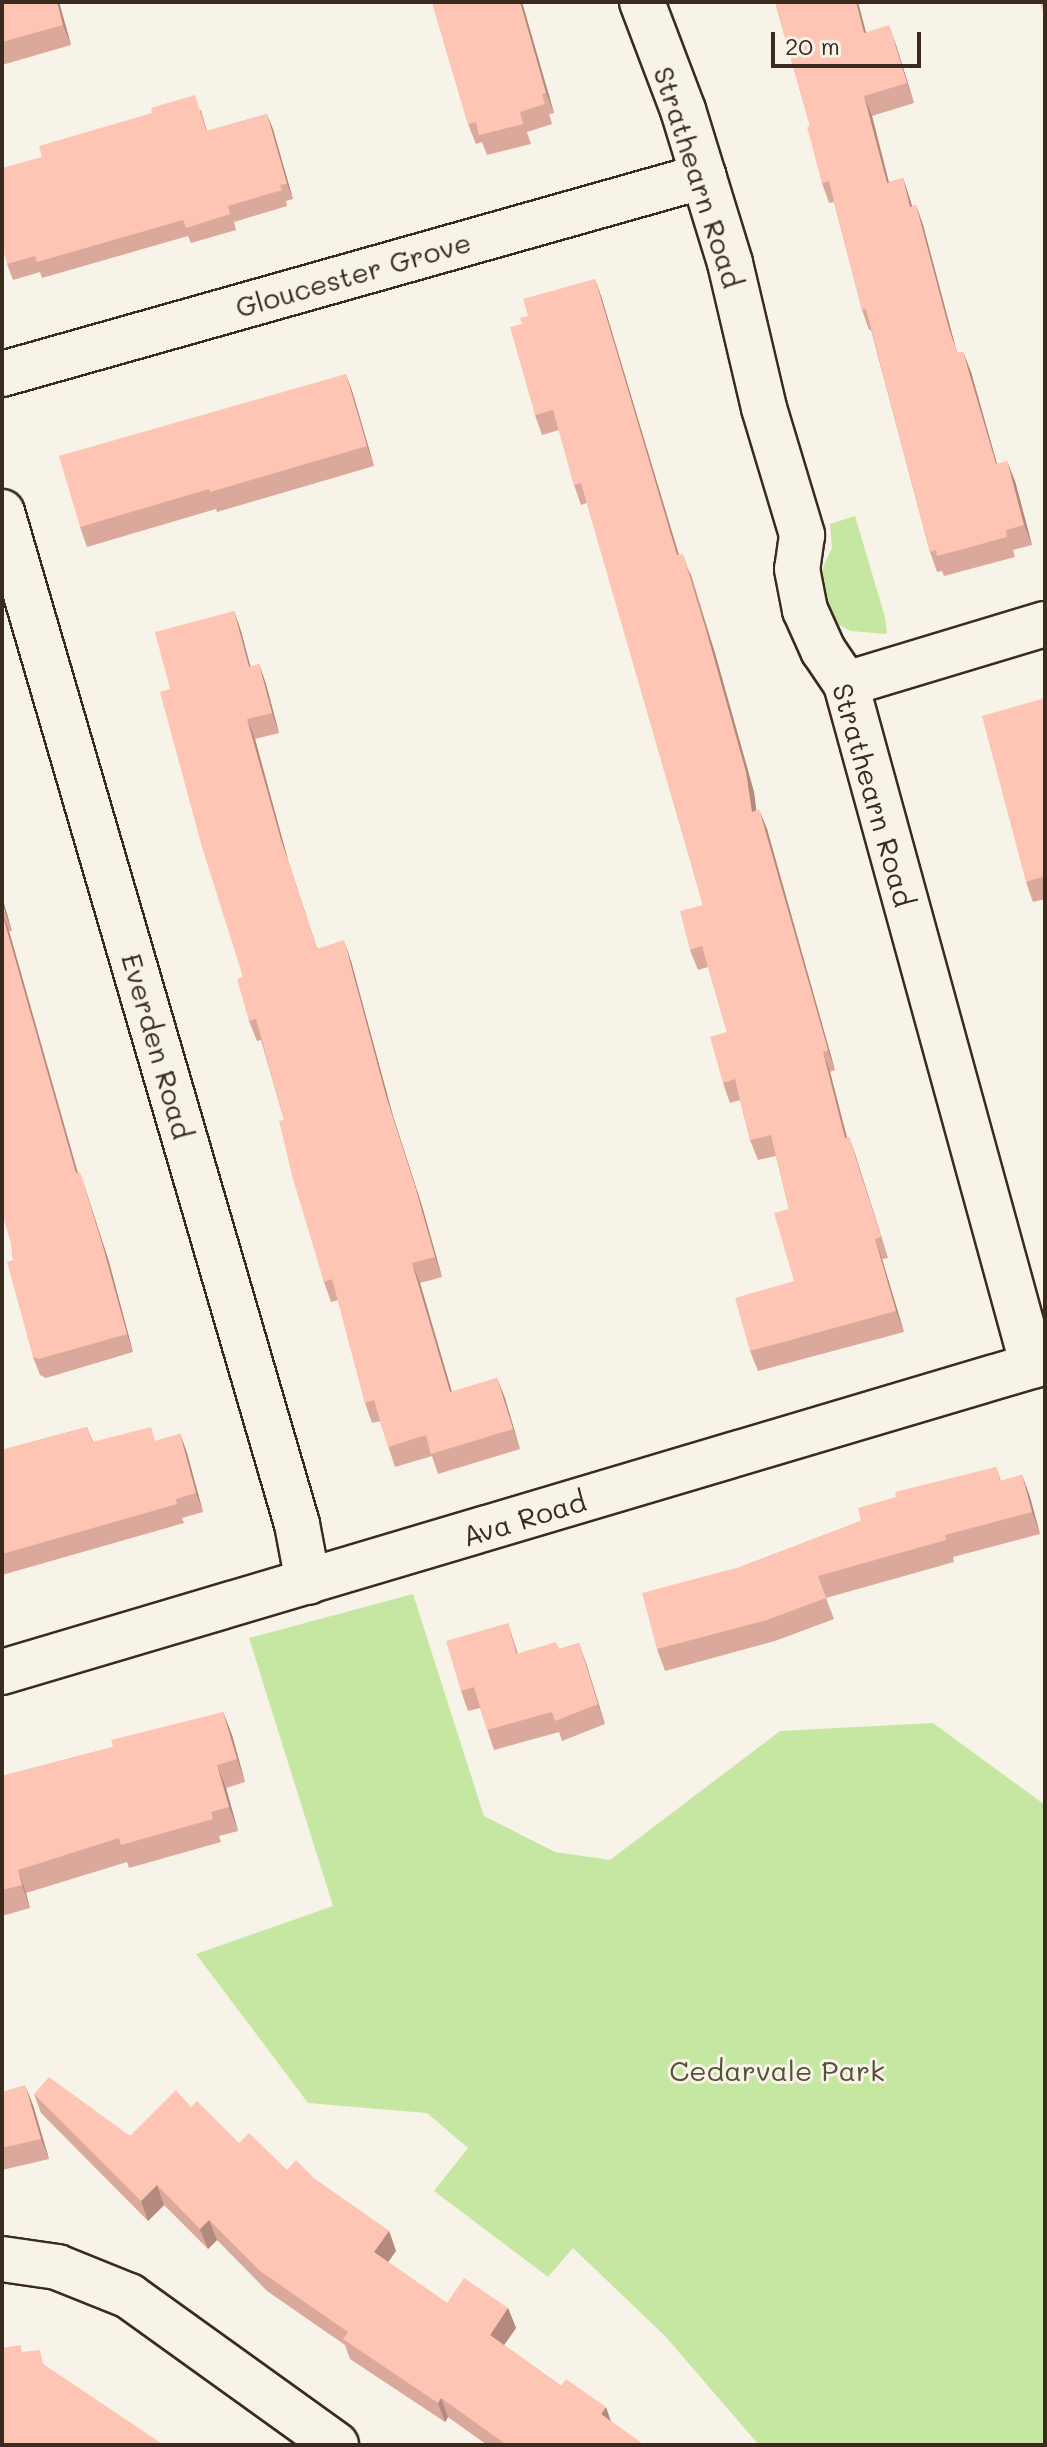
<!DOCTYPE html>
<html>
<head>
<meta charset="utf-8">
<style>
  body { margin:0 }
  #map { position:relative; width:1047px; height:2447px; overflow:hidden; background:#f7f3e8; font-family:Mali,sans-serif }
  div>[style] { position:absolute }
  .green>* { inset:0; background:#c5e7a1 }
  .roads { filter:drop-shadow(2px 0 #3b2a1e) drop-shadow(-2px 0 #3b2a1e) drop-shadow(0 2px #3b2a1e) drop-shadow(0 -2px #3b2a1e) }
  .minor>* { height:44px; margin:-22px; padding:0 22px; transform-origin:22px; border-radius:22px; background:#f7f3e8 }
  .wall>* { inset:0; background:#dba99b }
  .shaded-wall>* { inset:0; background:#b28a7e }
  .building>* { inset:0; background:#ffc5b4 }
  span { translate:-50% -50%; white-space:nowrap; text-align:center; line-height:1.15; -webkit-text-stroke:6px #f7f3e8; paint-order:stroke }
  .street-label { font-size:28px; color:#3b2a1e }
  .park-label { font-size:28px; color:#575038 }
  .frame { position:absolute; inset:0; border:4px solid #3b2a1e; pointer-events:none }
  .scale { position:absolute; left:771px; top:32px; width:150px; height:36px; box-sizing:border-box; border:4px solid #3b2a1e; border-top:0; padding-left:10px; font-size:24px; line-height:28px; white-space:nowrap; color:#3b2a1e; -webkit-text-stroke:6px #f7f3e8; paint-order:stroke }
</style>
</head>
<body>
<div id="map">
  <div class="green">
    <i style="clip-path:polygon(855px 516px,885px 617px,887px 634px,851px 631px,835px 623px,825px 609px,818px 578px,832px 548px,830px 524px)"></i>
    <i style="clip-path:polygon(413px 1594px,484px 1816px,555px 1852px,610px 1860px,780px 1731px,933px 1723px,1045px 1805px,1045px 2445px,759px 2445px,665px 2336px,573px 2248px,548px 2277px,434px 2191px,468px 2148px,427px 2113px,308px 2103px,254px 2031px,196px 1954px,333px 1906px,249px 1638px)"></i>
  </div>
  <div class="roads">
    <div class="minor">
      <i style="left:642px;top:2px;width:116px;rotate:69.2deg"></i>
      <i style="left:683px;top:110px;width:160px;rotate:72.9deg"></i>
      <i style="left:730px;top:263px;width:149px;rotate:76.8deg"></i>
      <i style="left:764px;top:408px;width:133px;rotate:73.3deg"></i>
      <i style="left:802px;top:535px;width:34px;rotate:98deg"></i>
      <i style="left:797px;top:569px;width:42px;rotate:79deg"></i>
      <i style="left:805px;top:610px;width:44px;rotate:65.8deg"></i>
      <i style="left:823px;top:650px;width:41px;rotate:55.9deg"></i>
      <i style="left:846px;top:684px;width:707px;rotate:74.67deg"></i>
      <i style="left:2px;top:374px;width:729px;rotate:-15.75deg"></i>
      <i style="left:2px;top:512px;width:1054px;rotate:73.75deg"></i>
      <i style="left:297px;top:1524px;width:59px;rotate:79.3deg"></i>
      <i style="left:846px;top:684px;width:208px;rotate:-16.8deg"></i>
      <i style="left:2px;top:1672px;width:1088px;rotate:-16.55deg"></i>
      <i style="left:2px;top:2259px;width:56px;rotate:8.3deg"></i>
      <i style="left:57px;top:2267px;width:78px;rotate:21.9deg"></i>
      <i style="left:129px;top:2296px;width:255px;rotate:35.7deg"></i>
    </div>
  </div>
  <div class="wall">
    <i style="clip-path:polygon(2px 2px,59px 2px,71px 45px,2px 65px)"></i>
    <i style="clip-path:polygon(432px 2px,522px 2px,554px 113px,549px 114px,552px 124px,527px 132px,531px 144px,487px 155px,482px 142px,476px 144px,468px 124px)"></i>
    <i style="clip-path:polygon(775px 2px,858px 2px,866px 32px,896px 45px,914px 103px,872px 116px,889px 182px,903px 178px,912px 206px,916px 205px,923px 225px,956px 349px,958px 353px,963px 352px,971px 372px,997px 464px,1015px 481px,1032px 545px,1013px 550px,1015px 557px,944px 576px,942px 571px,937px 572px,930px 552px,871px 330px,869px 330px,862px 310px,834px 202px,829px 203px,822px 183px,810px 126px)"></i>
    <i style="clip-path:polygon(201px 110px,207px 131px,267px 114px,293px 199px,286px 201px,287px 206px,234px 222px,236px 230px,191px 243px,188px 236px,42px 278px,40px 272px,13px 280px,7px 264px,42px 157px)"></i>
    <i style="clip-path:polygon(595px 279px,602px 299px,678px 555px,691px 574px,715px 653px,754px 792px,756px 810px,767px 829px,835px 1070px,830px 1072px,847px 1137px,849px 1137px,856px 1157px,888px 1258px,882px 1259px,904px 1332px,758px 1371px,750px 1351px,794px 1281px,789px 1209px,776px 1156px,758px 1160px,750px 1140px,740px 1100px,730px 1103px,723px 1083px,727px 1032px,708px 967px,698px 970px,690px 950px,703px 905px,587px 503px,581px 505px,574px 485px,559px 430px,542px 435px,535px 415px,522px 324px,528px 316px)"></i>
    <i style="clip-path:polygon(346px 374px,353px 394px,374px 466px,217px 512px,216px 509px,87px 547px,80px 527px)"></i>
    <i style="clip-path:polygon(234px 611px,241px 631px,250px 667px,259px 664px,266px 684px,279px 733px,255px 739px,288px 860px,317px 948px,351px 961px,393px 1116px,422px 1206px,442px 1277px,420px 1283px,452px 1392px,497px 1378px,520px 1449px,438px 1474px,432px 1456px,395px 1467px,380px 1421px,372px 1423px,365px 1403px,338px 1300px,331px 1302px,324px 1282px,284px 1120px,261px 1040px,257px 1041px,249px 1021px,243px 977px,170px 689px)"></i>
    <i style="clip-path:polygon(1045px 698px,1045px 899px,1033px 902px,1026px 882px)"></i>
    <i style="clip-path:polygon(2px 897px,12px 931px,9px 931px,78px 1173px,86px 1191px,109px 1262px,133px 1352px,46px 1378px,40px 1375px,33px 1357px,13px 1260px,11px 1242px,2px 1212px)"></i>
    <i style="clip-path:polygon(87px 1427px,93px 1442px,156px 1441px,180px 1434px,187px 1453px,203px 1512px,182px 1518px,184px 1523px,2px 1575px,2px 1450px)"></i>
    <i style="clip-path:polygon(996px 1467px,1001px 1481px,1022px 1475px,1030px 1497px,1040px 1534px,953px 1557px,954px 1562px,826px 1598px,834px 1619px,775px 1641px,665px 1671px,657px 1649px,740px 1567px,861px 1521px)"></i>
    <i style="clip-path:polygon(508px 1623px,518px 1654px,559px 1649px,579px 1643px,605px 1724px,562px 1741px,559px 1732px,494px 1750px,480px 1708px,468px 1711px,461px 1691px)"></i>
    <i style="clip-path:polygon(223px 1712px,232px 1735px,245px 1782px,226px 1788px,238px 1831px,219px 1836px,221px 1842px,129px 1868px,127px 1862px,26px 1893px,30px 1908px,2px 1916px,2px 1776px,113px 1747px)"></i>
    <i style="clip-path:polygon(2px 2092px,33px 2105px,49px 2159px,2px 2170px)"></i>
    <i style="clip-path:polygon(34px 2094px,130px 2136px,191px 2107px,239px 2143px,287px 2170px,316px 2180px,389px 2231px,396px 2251px,388px 2262px,447px 2303px,508px 2308px,516px 2328px,504px 2345px,644px 2445px,487px 2445px,448px 2417px,445px 2422px,350px 2359px,345px 2345px,267px 2291px,217px 2240px,208px 2249px,164px 2205px,148px 2221px,41px 2113px)"></i>
  </div>
  <div class="shaded-wall">
    <i style="clip-path:polygon(57px 2px,59px 2px,71px 45px,63px 25px)"></i>
    <i style="clip-path:polygon(520px 2px,522px 2px,554px 113px,546px 93px)"></i>
    <i style="clip-path:polygon(856px 2px,858px 2px,871px 53px,864px 33px)"></i>
    <i style="clip-path:polygon(889px 25px,896px 45px,914px 103px,907px 83px)"></i>
    <i style="clip-path:polygon(864px 96px,872px 116px,894px 203px,887px 183px)"></i>
    <i style="clip-path:polygon(267px 114px,273px 129px,293px 199px,287px 184px)"></i>
    <i style="clip-path:polygon(903px 178px,910px 199px,918px 227px,910px 207px)"></i>
    <i style="clip-path:polygon(916px 205px,923px 225px,956px 349px,949px 329px)"></i>
    <i style="clip-path:polygon(595px 279px,602px 299px,685px 575px,677px 555px)"></i>
    <i style="clip-path:polygon(963px 352px,971px 372px,1003px 485px,996px 464px)"></i>
    <i style="clip-path:polygon(346px 374px,353px 394px,374px 466px,367px 446px)"></i>
    <i style="clip-path:polygon(1007px 461px,1015px 481px,1032px 545px,1024px 525px)"></i>
    <i style="clip-path:polygon(683px 554px,715px 653px,754px 792px,759px 832px,752px 812px)"></i>
    <i style="clip-path:polygon(234px 611px,241px 631px,256px 687px,249px 667px)"></i>
    <i style="clip-path:polygon(259px 664px,266px 684px,279px 733px,272px 713px)"></i>
    <i style="clip-path:polygon(247px 719px,255px 739px,288px 860px,281px 840px)"></i>
    <i style="clip-path:polygon(759px 809px,767px 829px,835px 1070px,828px 1050px)"></i>
    <i style="clip-path:polygon(2px 897px,12px 931px,5px 912px)"></i>
    <i style="clip-path:polygon(2px 913px,9px 931px,83px 1192px,76px 1173px)"></i>
    <i style="clip-path:polygon(344px 940px,351px 961px,393px 1116px,422px 1206px,442px 1277px,435px 1257px,386px 1096px)"></i>
    <i style="clip-path:polygon(823px 1052px,830px 1072px,852px 1158px,845px 1138px)"></i>
    <i style="clip-path:polygon(849px 1137px,856px 1157px,888px 1258px,881px 1237px)"></i>
    <i style="clip-path:polygon(80px 1172px,109px 1262px,133px 1352px,127px 1334px)"></i>
    <i style="clip-path:polygon(875px 1239px,882px 1259px,904px 1332px,896px 1311px)"></i>
    <i style="clip-path:polygon(412px 1263px,420px 1283px,458px 1413px,450px 1392px)"></i>
    <i style="clip-path:polygon(497px 1378px,505px 1398px,520px 1449px,513px 1429px)"></i>
    <i style="clip-path:polygon(180px 1434px,187px 1453px,203px 1512px,196px 1493px)"></i>
    <i style="clip-path:polygon(1022px 1475px,1030px 1497px,1040px 1534px,1032px 1512px)"></i>
    <i style="clip-path:polygon(579px 1643px,586px 1663px,605px 1724px,598px 1704px)"></i>
    <i style="clip-path:polygon(223px 1712px,232px 1735px,245px 1782px,237px 1759px)"></i>
    <i style="clip-path:polygon(217px 1765px,226px 1788px,238px 1831px,229px 1807px)"></i>
    <i style="clip-path:polygon(18px 1870px,26px 1893px,30px 1908px,22px 1885px)"></i>
    <i style="clip-path:polygon(25px 2085px,33px 2105px,49px 2159px,41px 2139px)"></i>
    <i style="clip-path:polygon(157px 2185px,164px 2205px,148px 2221px,141px 2201px)"></i>
    <i style="clip-path:polygon(209px 2220px,217px 2240px,208px 2249px,200px 2229px)"></i>
    <i style="clip-path:polygon(389px 2231px,396px 2251px,381px 2272px,374px 2252px)"></i>
    <i style="clip-path:polygon(508px 2308px,516px 2328px,497px 2355px,490px 2335px)"></i>
    <i style="clip-path:polygon(441px 2398px,448px 2417px,445px 2422px,438px 2403px)"></i>
    <i style="clip-path:polygon(606px 2407px,613px 2427px,601px 2414px)"></i>
  </div>
  <div class="building">
    <i style="clip-path:polygon(2px 2px,57px 2px,63px 25px,2px 42px)"></i>
    <i style="clip-path:polygon(432px 2px,520px 2px,546px 93px,542px 94px,545px 104px,520px 112px,523px 124px,479px 135px,476px 122px,468px 124px)"></i>
    <i style="clip-path:polygon(775px 2px,856px 2px,864px 33px,889px 25px,907px 83px,864px 96px,887px 183px,903px 178px,910px 207px,916px 205px,949px 329px,957px 353px,963px 352px,996px 464px,1007px 461px,1024px 525px,1006px 530px,1007px 537px,937px 556px,936px 550px,930px 552px,866px 309px,862px 310px,829px 181px,822px 183px,807px 127px,810px 126px)"></i>
    <i style="clip-path:polygon(1040px 2px,1045px 2px,1045px 19px)"></i>
    <i style="clip-path:polygon(195px 95px,206px 131px,267px 114px,287px 184px,280px 185px,282px 190px,228px 206px,230px 214px,186px 228px,183px 220px,37px 262px,35px 256px,7px 264px,2px 246px,2px 168px,42px 157px,39px 146px,152px 113px,151px 108px)"></i>
    <i style="clip-path:polygon(595px 279px,677px 555px,683px 554px,707px 633px,746px 772px,752px 812px,759px 809px,828px 1050px,823px 1052px,845px 1138px,849px 1137px,881px 1237px,875px 1239px,896px 1311px,750px 1351px,735px 1298px,794px 1281px,774px 1213px,789px 1209px,771px 1135px,750px 1140px,735px 1079px,723px 1083px,710px 1037px,727px 1032px,702px 946px,690px 950px,680px 911px,703px 905px,581px 483px,574px 485px,553px 410px,535px 415px,510px 327px,522px 324px,520px 318px,528px 316px,523px 299px)"></i>
    <i style="clip-path:polygon(346px 374px,367px 446px,210px 492px,209px 489px,80px 527px,59px 456px)"></i>
    <i style="clip-path:polygon(234px 611px,249px 667px,259px 664px,272px 713px,247px 719px,281px 840px,317px 949px,344px 940px,386px 1096px,415px 1186px,435px 1257px,412px 1263px,450px 1392px,497px 1378px,513px 1429px,431px 1454px,426px 1435px,388px 1447px,374px 1400px,365px 1403px,332px 1279px,324px 1282px,293px 1179px,279px 1121px,284px 1120px,256px 1019px,249px 1021px,237px 979px,243px 977px,202px 847px,160px 692px,170px 689px,155px 632px)"></i>
    <i style="clip-path:polygon(1045px 698px,1045px 876px,1026px 882px,982px 716px)"></i>
    <i style="clip-path:polygon(2px 900px,5px 912px,2px 913px,76px 1173px,80px 1172px,102px 1243px,127px 1334px,39px 1359px,33px 1357px,7px 1262px,13px 1260px,11px 1242px,2px 1212px)"></i>
    <i style="clip-path:polygon(87px 1427px,92px 1442px,151px 1427px,155px 1441px,180px 1434px,196px 1493px,176px 1499px,177px 1504px,2px 1554px,2px 1450px)"></i>
    <i style="clip-path:polygon(996px 1467px,1000px 1481px,1022px 1475px,1032px 1512px,945px 1535px,946px 1540px,818px 1576px,826px 1598px,767px 1620px,657px 1649px,642px 1593px,740px 1567px,861px 1521px,858px 1508px,896px 1497px,895px 1492px)"></i>
    <i style="clip-path:polygon(508px 1623px,516px 1654px,556px 1642px,559px 1649px,579px 1643px,598px 1704px,555px 1721px,552px 1712px,487px 1730px,474px 1687px,461px 1691px,446px 1641px)"></i>
    <i style="clip-path:polygon(223px 1712px,237px 1759px,217px 1765px,229px 1807px,211px 1812px,213px 1819px,121px 1845px,119px 1838px,18px 1870px,22px 1885px,2px 1890px,2px 1776px,113px 1747px,111px 1740px)"></i>
    <i style="clip-path:polygon(49px 2077px,130px 2136px,176px 2090px,191px 2107px,197px 2101px,239px 2143px,249px 2133px,287px 2170px,296px 2160px,316px 2180px,389px 2231px,374px 2252px,447px 2303px,464px 2278px,508px 2308px,490px 2335px,561px 2386px,566px 2379px,606px 2407px,601px 2414px,644px 2445px,507px 2445px,441px 2398px,438px 2403px,343px 2339px,348px 2332px,260px 2271px,209px 2220px,200px 2229px,157px 2185px,141px 2201px,34px 2094px)"></i>
    <i style="clip-path:polygon(25px 2085px,41px 2139px,2px 2148px,2px 2092px)"></i>
    <i style="clip-path:polygon(21px 2345px,22px 2352px,40px 2350px,43px 2364px,164px 2445px,2px 2445px,2px 2348px)"></i>
  </div>
  <div class="street-label">
    <span style="left:699px;top:177px;rotate:72deg">Strathearn Road</span>
    <span style="left:353px;top:274px;rotate:-16deg">Gloucester Grove</span>
    <span style="left:874px;top:795px;rotate:74deg">Strathearn Road</span>
    <span style="left:158px;top:1046px;rotate:74deg">Everden Road</span>
    <span style="left:524px;top:1518px;rotate:-17deg">Ava Road</span>
  </div>
  <div class="park-label">
    <span style="left:777px;top:2070px">Cedarvale Park</span>
  </div>
  <div class="frame"></div>
  <div class="scale">20 m</div>
</div>
</body>
</html>
